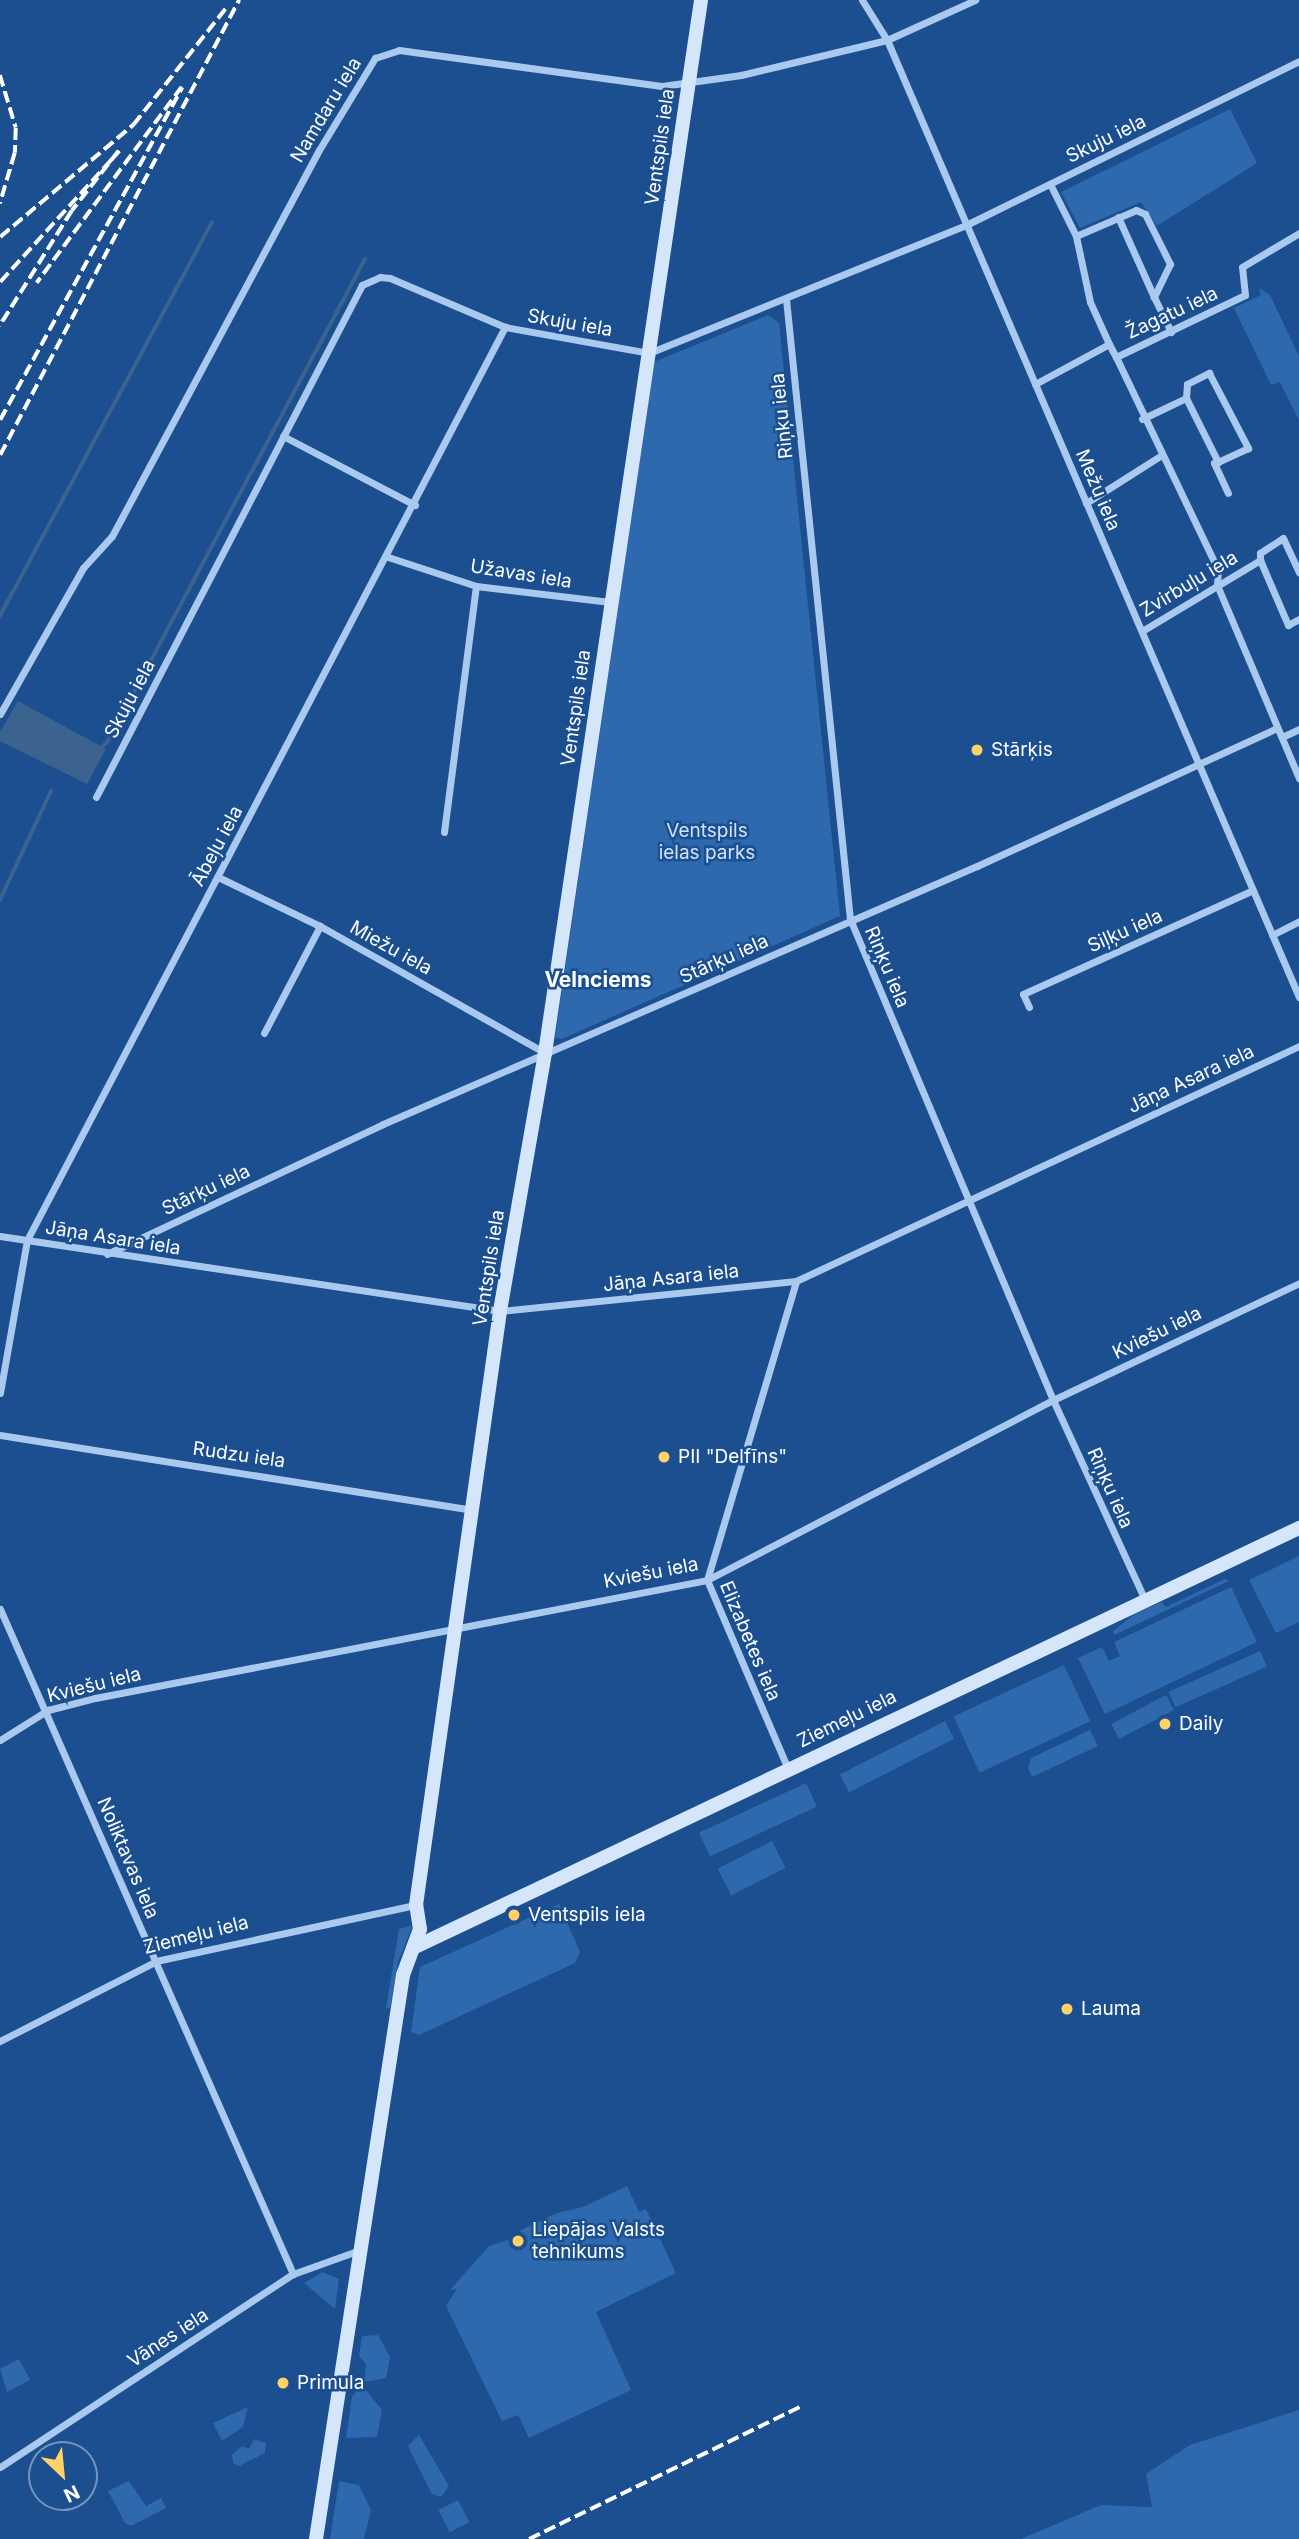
<!DOCTYPE html>
<html>
<head>
<meta charset="utf-8">
<style>
  body { margin:0 }
  #map { position:relative; width:1299px; height:2539px; overflow:hidden; background:#1b4f8f; font-family:Inter,sans-serif }
  div>[style] { position:absolute }
  .green>* { inset:0; background:#2e69ad; transform-origin:0 0 }
  .water>* { inset:0; background:#3c6290 }
  .stream>* { height:3.5px; margin:-1.75px; padding:0 1.75px; transform-origin:1.75px; border-radius:1.75px; background:#3c6290 }
  .street>* { height:7px; margin:-3.5px; padding:0 3.5px; transform-origin:3.5px; border-radius:3.5px; background:#a9c9ee }
  .secondary>* { height:14px; margin:-7px; padding:0 7px; transform-origin:7px; border-radius:7px; background:#d6e6fa }
  .rail>* { height:3.5px; margin-top:-1.75px; transform-origin:0; background:repeating-linear-gradient(90deg,#fff 0 12px,transparent 0 17px) }
  .dots>* { width:19px; height:19px; translate:-50% -50%; box-sizing:border-box; border:4px solid #1b4f8f; border-radius:50% }
  span { translate:-50% -50%; white-space:nowrap; text-align:center; line-height:1.15; -webkit-text-stroke:5px #1b4f8f; paint-order:stroke }
  .street-label { font-size:19px; color:#fff }
  .poi-label { font-size:19px; color:#fff }
  .left { translate:0 -50%; text-align:left }
  .park-label { font-size:19px; color:#cfe3fa }
  .neighbourhood-label { font-size:21px; color:#fff; font-weight:700 }
  .north { position:absolute; left:28px; top:2441px; width:70px; height:70px; box-sizing:border-box; background:#1b4f8f; border:2px solid #7695bc; border-radius:50%; rotate:154deg; font-size:19px; font-weight:700; line-height:28px; text-align:center; color:#fff }
  .north::after { content:''; display:block; margin:auto; width:24px; height:32px; background:#ffd166; clip-path:polygon(50% 0,100% 100%,50% 72%,0 100%) }
</style>
</head>
<body>
<div id="map">
  <div class="green">
    <i style="clip-path:polygon(1230px 109px,1257px 163px,1157px 226px,1141px 202px,1080px 228px,1061px 192px)"></i>
    <i style="clip-path:polygon(1259px 288px,1270px 295px,1299px 356px,1299px 420px,1280px 382px,1271px 385px,1234px 308px,1261px 295px)"></i>
    <i style="clip-path:polygon(768px 315px,779px 323px,840px 916px,562px 1039px,555px 1038px,654px 362px)"></i>
    <i style="clip-path:polygon(1299px 1556px,1299px 1622px,1276px 1633px,1249px 1580px)"></i>
    <i style="clip-path:polygon(1225px 1579px,1229px 1581px,1114px 1635px,1113px 1631px,1136px 1613px,1162px 1602px,1166px 1607px)"></i>
    <i style="clip-path:polygon(1231px 1587px,1257px 1642px,1105px 1714px,1078px 1658px,1102px 1647px,1109px 1661px,1120px 1656px,1114px 1642px)"></i>
    <i style="left:1260px;top:1651px;width:17px;height:100px;rotate:66deg"></i>
    <i style="left:1064px;top:1665px;width:62px;height:122px;rotate:65deg"></i>
    <i style="left:1166px;top:1695px;width:17px;height:62px;rotate:62deg"></i>
    <i style="left:945px;top:1721px;width:20px;height:118px;rotate:63deg"></i>
    <i style="clip-path:polygon(1090px 1730px,1098px 1746px,1032px 1777px,1028px 1768px,1031px 1758px)"></i>
    <i style="left:806px;top:1783px;width:26px;height:118px;rotate:65deg"></i>
    <i style="left:772px;top:1841px;width:30px;height:61px;rotate:63deg"></i>
    <i style="clip-path:polygon(559px 1904px,580px 1952px,575px 1963px,419px 2035px,411px 2032px,420px 1967px)"></i>
    <i style="clip-path:polygon(413px 1925px,398px 1962px,390px 2008px,386px 2008px,399px 1929px)"></i>
    <i style="clip-path:polygon(627px 2186px,639px 2212px,646px 2209px,676px 2273px,596px 2312px,631px 2390px,529px 2438px,518px 2415px,502px 2421px,446px 2306px,457px 2289px,450px 2290px,489px 2246px,518px 2237px,521px 2230px,557px 2213px,583px 2207px)"></i>
    <i style="clip-path:polygon(322px 2272px,339px 2279px,335px 2309px,304px 2283px)"></i>
    <i style="clip-path:polygon(378px 2335px,390px 2357px,386px 2378px,364px 2382px,366px 2364px,359px 2356px,362px 2336px)"></i>
    <i style="clip-path:polygon(19px 2359px,30px 2380px,7px 2392px,0 2369px)"></i>
    <i style="clip-path:polygon(362px 2385px,382px 2410px,377px 2437px,346px 2438px,352px 2397px)"></i>
    <i style="clip-path:polygon(248px 2407px,243px 2427px,222px 2441px,213px 2423px)"></i>
    <i style="clip-path:polygon(1299px 2410px,1299px 2539px,1021px 2539px,1101px 2505px,1152px 2507px,1146px 2474px,1190px 2445px)"></i>
    <i style="clip-path:polygon(419px 2435px,449px 2486px,441px 2497px,432px 2494px,408px 2446px)"></i>
    <i style="clip-path:polygon(254px 2439px,266px 2443px,265px 2453px,239px 2466px,233px 2463px,232px 2455px,242px 2446px,249px 2449px)"></i>
    <i style="clip-path:polygon(129px 2481px,146px 2506px,161px 2498px,166px 2508px,131px 2526px,125px 2523px,108px 2491px)"></i>
    <i style="clip-path:polygon(339px 2481px,359px 2485px,371px 2510px,364px 2539px,330px 2539px)"></i>
    <i style="left:458px;top:2500px;width:25px;height:22px;rotate:63deg"></i>
  </div>
  <div class="water">
    <i style="clip-path:polygon(18px 701px,106px 749px,87px 784px,0 741px,0 732px)"></i>
  </div>
  <div class="stream">
    <i style="left:0;top:616px;width:447px;rotate:-61.7deg"></i>
    <i style="left:100px;top:749px;width:11px;rotate:-45deg"></i>
    <i style="left:108px;top:741px;width:546px;rotate:-61.93deg"></i>
    <i style="left:0;top:900px;width:120px;rotate:-64.9deg"></i>
  </div>
  <div class="street">
    <i style="left:862px;top:0;width:47px;rotate:58deg"></i>
    <i style="left:887px;top:40px;width:1042px;rotate:66.71deg"></i>
    <i style="left:1050px;top:184px;width:58px;rotate:63.4deg"></i>
    <i style="left:1118px;top:217px;width:88px;rotate:65.8deg"></i>
    <i style="left:786px;top:299px;width:623px;rotate:84.11deg"></i>
    <i style="left:850px;top:919px;width:522px;rotate:67.12deg"></i>
    <i style="left:1053px;top:1400px;width:220px;rotate:65.3deg"></i>
    <i style="left:1109px;top:344px;width:46px;rotate:-114.3deg"></i>
    <i style="left:1090px;top:302px;width:67px;rotate:-102deg"></i>
    <i style="left:1076px;top:236px;width:65px;rotate:-23.4deg"></i>
    <i style="left:1136px;top:210px;width:10px;rotate:24deg"></i>
    <i style="left:1145px;top:214px;width:56px;rotate:63.4deg"></i>
    <i style="left:1170px;top:264px;width:37px;rotate:116deg"></i>
    <i style="left:1154px;top:297px;width:39px;rotate:64deg"></i>
    <i style="left:1116px;top:357px;width:236px;rotate:64.4deg"></i>
    <i style="left:1218px;top:570px;width:15px;rotate:94deg"></i>
    <i style="left:1217px;top:585px;width:210px;rotate:67deg"></i>
    <i style="left:1035px;top:384px;width:84px;rotate:-28.4deg"></i>
    <i style="left:1109px;top:344px;width:15px;rotate:62deg"></i>
    <i style="left:1116px;top:357px;width:143px;rotate:-25.7deg"></i>
    <i style="left:1245px;top:295px;width:28px;rotate:-96deg"></i>
    <i style="left:1242px;top:267px;width:66px;rotate:-30.8deg"></i>
    <i style="left:1142px;top:419px;width:49px;rotate:-25.5deg"></i>
    <i style="left:283px;top:436px;width:149px;rotate:27.6deg"></i>
    <i style="left:1218px;top:462px;width:72px;rotate:-116.6deg"></i>
    <i style="left:1186px;top:398px;width:14px;rotate:-86deg"></i>
    <i style="left:1187px;top:384px;width:25px;rotate:-27deg"></i>
    <i style="left:1209px;top:373px;width:85px;rotate:62.5deg"></i>
    <i style="left:1248px;top:448px;width:33px;rotate:155deg"></i>
    <i style="left:1218px;top:462px;width:4px;rotate:166deg"></i>
    <i style="left:1214px;top:463px;width:33px;rotate:65deg"></i>
    <i style="left:1086px;top:503px;width:88px;rotate:-32.4deg"></i>
    <i style="left:388px;top:557px;width:93px;rotate:18.2deg"></i>
    <i style="left:476px;top:586px;width:135px;rotate:6.8deg"></i>
    <i style="left:1260px;top:560px;width:71px;rotate:66.7deg"></i>
    <i style="left:1288px;top:625px;width:13px;rotate:-29deg"></i>
    <i style="left:1142px;top:631px;width:138px;rotate:-31deg"></i>
    <i style="left:1260px;top:560px;width:7px;rotate:-90deg"></i>
    <i style="left:1260px;top:553px;width:27px;rotate:-33deg"></i>
    <i style="left:1283px;top:538px;width:38px;rotate:65deg"></i>
    <i style="left:0;top:714px;width:168px;rotate:-60.4deg"></i>
    <i style="left:83px;top:568px;width:43px;rotate:-47.8deg"></i>
    <i style="left:112px;top:536px;width:438px;rotate:-61.8deg"></i>
    <i style="left:319px;top:150px;width:108px;rotate:-58.7deg"></i>
    <i style="left:375px;top:58px;width:25px;rotate:-18deg"></i>
    <i style="left:399px;top:50px;width:265px;rotate:7.8deg"></i>
    <i style="left:662px;top:86px;width:80px;rotate:-7.9deg"></i>
    <i style="left:741px;top:75px;width:150px;rotate:-13.5deg"></i>
    <i style="left:887px;top:40px;width:97px;rotate:-24.4deg"></i>
    <i style="left:1282px;top:737px;width:19px;rotate:-25deg"></i>
    <i style="left:96px;top:797px;width:577px;rotate:-62.55deg"></i>
    <i style="left:362px;top:285px;width:20px;rotate:-24deg"></i>
    <i style="left:380px;top:277px;width:10px;rotate:6deg"></i>
    <i style="left:390px;top:278px;width:125px;rotate:23.1deg"></i>
    <i style="left:505px;top:327px;width:146px;rotate:10.2deg"></i>
    <i style="left:649px;top:353px;width:342px;rotate:-22deg"></i>
    <i style="left:966px;top:225px;width:371px;rotate:-26.2deg"></i>
    <i style="left:444px;top:832px;width:248px;rotate:-82.6deg"></i>
    <i style="left:218px;top:877px;width:113px;rotate:25.7deg"></i>
    <i style="left:320px;top:926px;width:258px;rotate:29.4deg"></i>
    <i style="left:1272px;top:935px;width:30px;rotate:-27deg"></i>
    <i style="left:1029px;top:1007px;width:14px;rotate:-115deg"></i>
    <i style="left:1023px;top:994px;width:252px;rotate:-24.3deg"></i>
    <i style="left:264px;top:1033px;width:121px;rotate:-62.4deg"></i>
    <i style="left:0;top:1236px;width:506px;rotate:8.53deg"></i>
    <i style="left:500px;top:1311px;width:298px;rotate:-5.8deg"></i>
    <i style="left:796px;top:1281px;width:555px;rotate:-25.04deg"></i>
    <i style="left:107px;top:1254px;width:305px;rotate:-25.2deg"></i>
    <i style="left:383px;top:1124px;width:648px;rotate:-23.48deg"></i>
    <i style="left:977px;top:866px;width:330px;rotate:-24.7deg"></i>
    <i style="left:0;top:1393px;width:155px;rotate:-80deg"></i>
    <i style="left:27px;top:1240px;width:1031px;rotate:-62.37deg"></i>
    <i style="left:0;top:1435px;width:479px;rotate:9deg"></i>
    <i style="left:0;top:1609px;width:727px;rotate:66.22deg"></i>
    <i style="left:0;top:1740px;width:57px;rotate:-32deg"></i>
    <i style="left:48px;top:1710px;width:49px;rotate:-14.3deg"></i>
    <i style="left:95px;top:1698px;width:623px;rotate:-10.91deg"></i>
    <i style="left:707px;top:1580px;width:390px;rotate:-27.5deg"></i>
    <i style="left:1053px;top:1400px;width:272px;rotate:-25.4deg"></i>
    <i style="left:788px;top:1769px;width:206px;rotate:-113.2deg"></i>
    <i style="left:707px;top:1580px;width:312px;rotate:-73.4deg"></i>
    <i style="left:0;top:2041px;width:175px;rotate:-27.1deg"></i>
    <i style="left:156px;top:1961px;width:266px;rotate:-12.2deg"></i>
    <i style="left:0;top:2467px;width:351px;rotate:-33.4deg"></i>
    <i style="left:293px;top:2274px;width:71px;rotate:-19.7deg"></i>
  </div>
  <div class="secondary">
    <i style="left:413px;top:1948px;width:981px;rotate:-25.36deg"></i>
    <i style="left:316px;top:2539px;width:571px;rotate:-81.23deg"></i>
    <i style="left:403px;top:1975px;width:49px;rotate:-69.7deg"></i>
    <i style="left:420px;top:1929px;width:24px;rotate:-99deg"></i>
    <i style="left:416px;top:1905px;width:600px;rotate:-81.95deg"></i>
    <i style="left:500px;top:1311px;width:262px;rotate:-80.1deg"></i>
    <i style="left:545px;top:1053px;width:1064px;rotate:-81.57deg"></i>
  </div>
  <div class="rail">
    <i style="left:0;top:75px;width:55px;rotate:73.2deg"></i>
    <i style="left:16px;top:128px;width:25px;rotate:92deg"></i>
    <i style="left:15px;top:153px;width:53px;rotate:106.4deg"></i>
    <i style="left:0;top:237px;width:174px;rotate:-40.1deg"></i>
    <i style="left:133px;top:125px;width:149px;rotate:-51.5deg"></i>
    <i style="left:0;top:282px;width:177px;rotate:-47.7deg"></i>
    <i style="left:119px;top:151px;width:76px;rotate:128.1deg"></i>
    <i style="left:72px;top:211px;width:136px;rotate:122.1deg"></i>
    <i style="left:0;top:420px;width:379px;rotate:-61.3deg"></i>
    <i style="left:182px;top:87px;width:244px;rotate:126.5deg"></i>
    <i style="left:0;top:455px;width:514px;rotate:-62.29deg"></i>
    <i style="left:529px;top:2539px;width:304px;rotate:-26deg"></i>
  </div>
  <div class="dots">
    <i style="left:977px;top:750px;background:#ffd166"></i>
    <i style="left:664px;top:1457px;background:#ffd166"></i>
    <i style="left:1165px;top:1724px;background:#ffd166"></i>
    <i style="left:514px;top:1915px;background:#ffd166"></i>
    <i style="left:1067px;top:2009px;background:#ffd166"></i>
    <i style="left:518px;top:2241px;background:#ffd166"></i>
    <i style="left:283px;top:2383px;background:#ffd166"></i>
  </div>
  <div class="street-label">
    <span style="left:326px;top:110px;rotate:-59deg">Namdaru iela</span>
    <span style="left:1106px;top:139px;rotate:-26deg">Skuju iela</span>
    <span style="left:660px;top:147px;rotate:-82deg">Ventspils iela</span>
    <span style="left:1172px;top:313px;rotate:-25deg">Žagatu iela</span>
    <span style="left:570px;top:323px;rotate:10deg">Skuju iela</span>
    <span style="left:782px;top:416px;rotate:-96deg">Riņķu iela</span>
    <span style="left:1098px;top:490px;rotate:67deg">Mežu iela</span>
    <span style="left:521px;top:574px;rotate:9deg">Užavas iela</span>
    <span style="left:1189px;top:584px;rotate:-31deg">Zvirbuļu iela</span>
    <span style="left:130px;top:699px;rotate:-62deg">Skuju iela</span>
    <span style="left:576px;top:708px;rotate:-82deg">Ventspils iela</span>
    <span style="left:217px;top:846px;rotate:-62deg">Ābeļu iela</span>
    <span style="left:1125px;top:931px;rotate:-24deg">Siļķu iela</span>
    <span style="left:391px;top:948px;rotate:29deg">Miežu iela</span>
    <span style="left:724px;top:959px;rotate:-24deg">Stārķu iela</span>
    <span style="left:887px;top:967px;rotate:67deg">Riņķu iela</span>
    <span style="left:1191px;top:1079px;rotate:-25deg">Jāņa Asara iela</span>
    <span style="left:206px;top:1190px;rotate:-25deg">Stārķu iela</span>
    <span style="left:113px;top:1238px;rotate:9deg">Jāņa Asara iela</span>
    <span style="left:489px;top:1268px;rotate:-81deg">Ventspils iela</span>
    <span style="left:671px;top:1278px;rotate:-6deg">Jāņa Asara iela</span>
    <span style="left:1157px;top:1333px;rotate:-26deg">Kviešu iela</span>
    <span style="left:239px;top:1455px;rotate:8deg">Rudzu iela</span>
    <span style="left:1110px;top:1488px;rotate:66deg">Riņķu iela</span>
    <span style="left:651px;top:1573px;rotate:-11deg">Kviešu iela</span>
    <span style="left:750px;top:1641px;rotate:67deg">Elizabetes iela</span>
    <span style="left:94px;top:1685px;rotate:-14deg">Kviešu iela</span>
    <span style="left:847px;top:1719px;rotate:-26deg">Ziemeļu iela</span>
    <span style="left:128px;top:1858px;rotate:67deg">Noliktavas iela</span>
    <span style="left:196px;top:1935px;rotate:-14deg">Ziemeļu iela</span>
    <span style="left:168px;top:2338px;rotate:-33deg">Vānes iela</span>
  </div>
  <div class="poi-label">
    <span class="left" style="left:991px;top:750px">Stārķis</span>
    <span class="left" style="left:678px;top:1457px">PII "Delfīns"</span>
    <span class="left" style="left:1179px;top:1724px">Daily</span>
    <span class="left" style="left:528px;top:1915px">Ventspils iela</span>
    <span class="left" style="left:1081px;top:2009px">Lauma</span>
    <span class="left" style="left:532px;top:2241px">Liepājas Valsts<br>tehnikums</span>
    <span class="left" style="left:297px;top:2383px">Primula</span>
  </div>
  <div class="park-label">
    <span style="left:707px;top:842px">Ventspils<br>ielas parks</span>
  </div>
  <div class="neighbourhood-label">
    <span style="left:598px;top:980px">Velnciems</span>
  </div>
  <div class="north">N</div>
</div>
</body>
</html>
